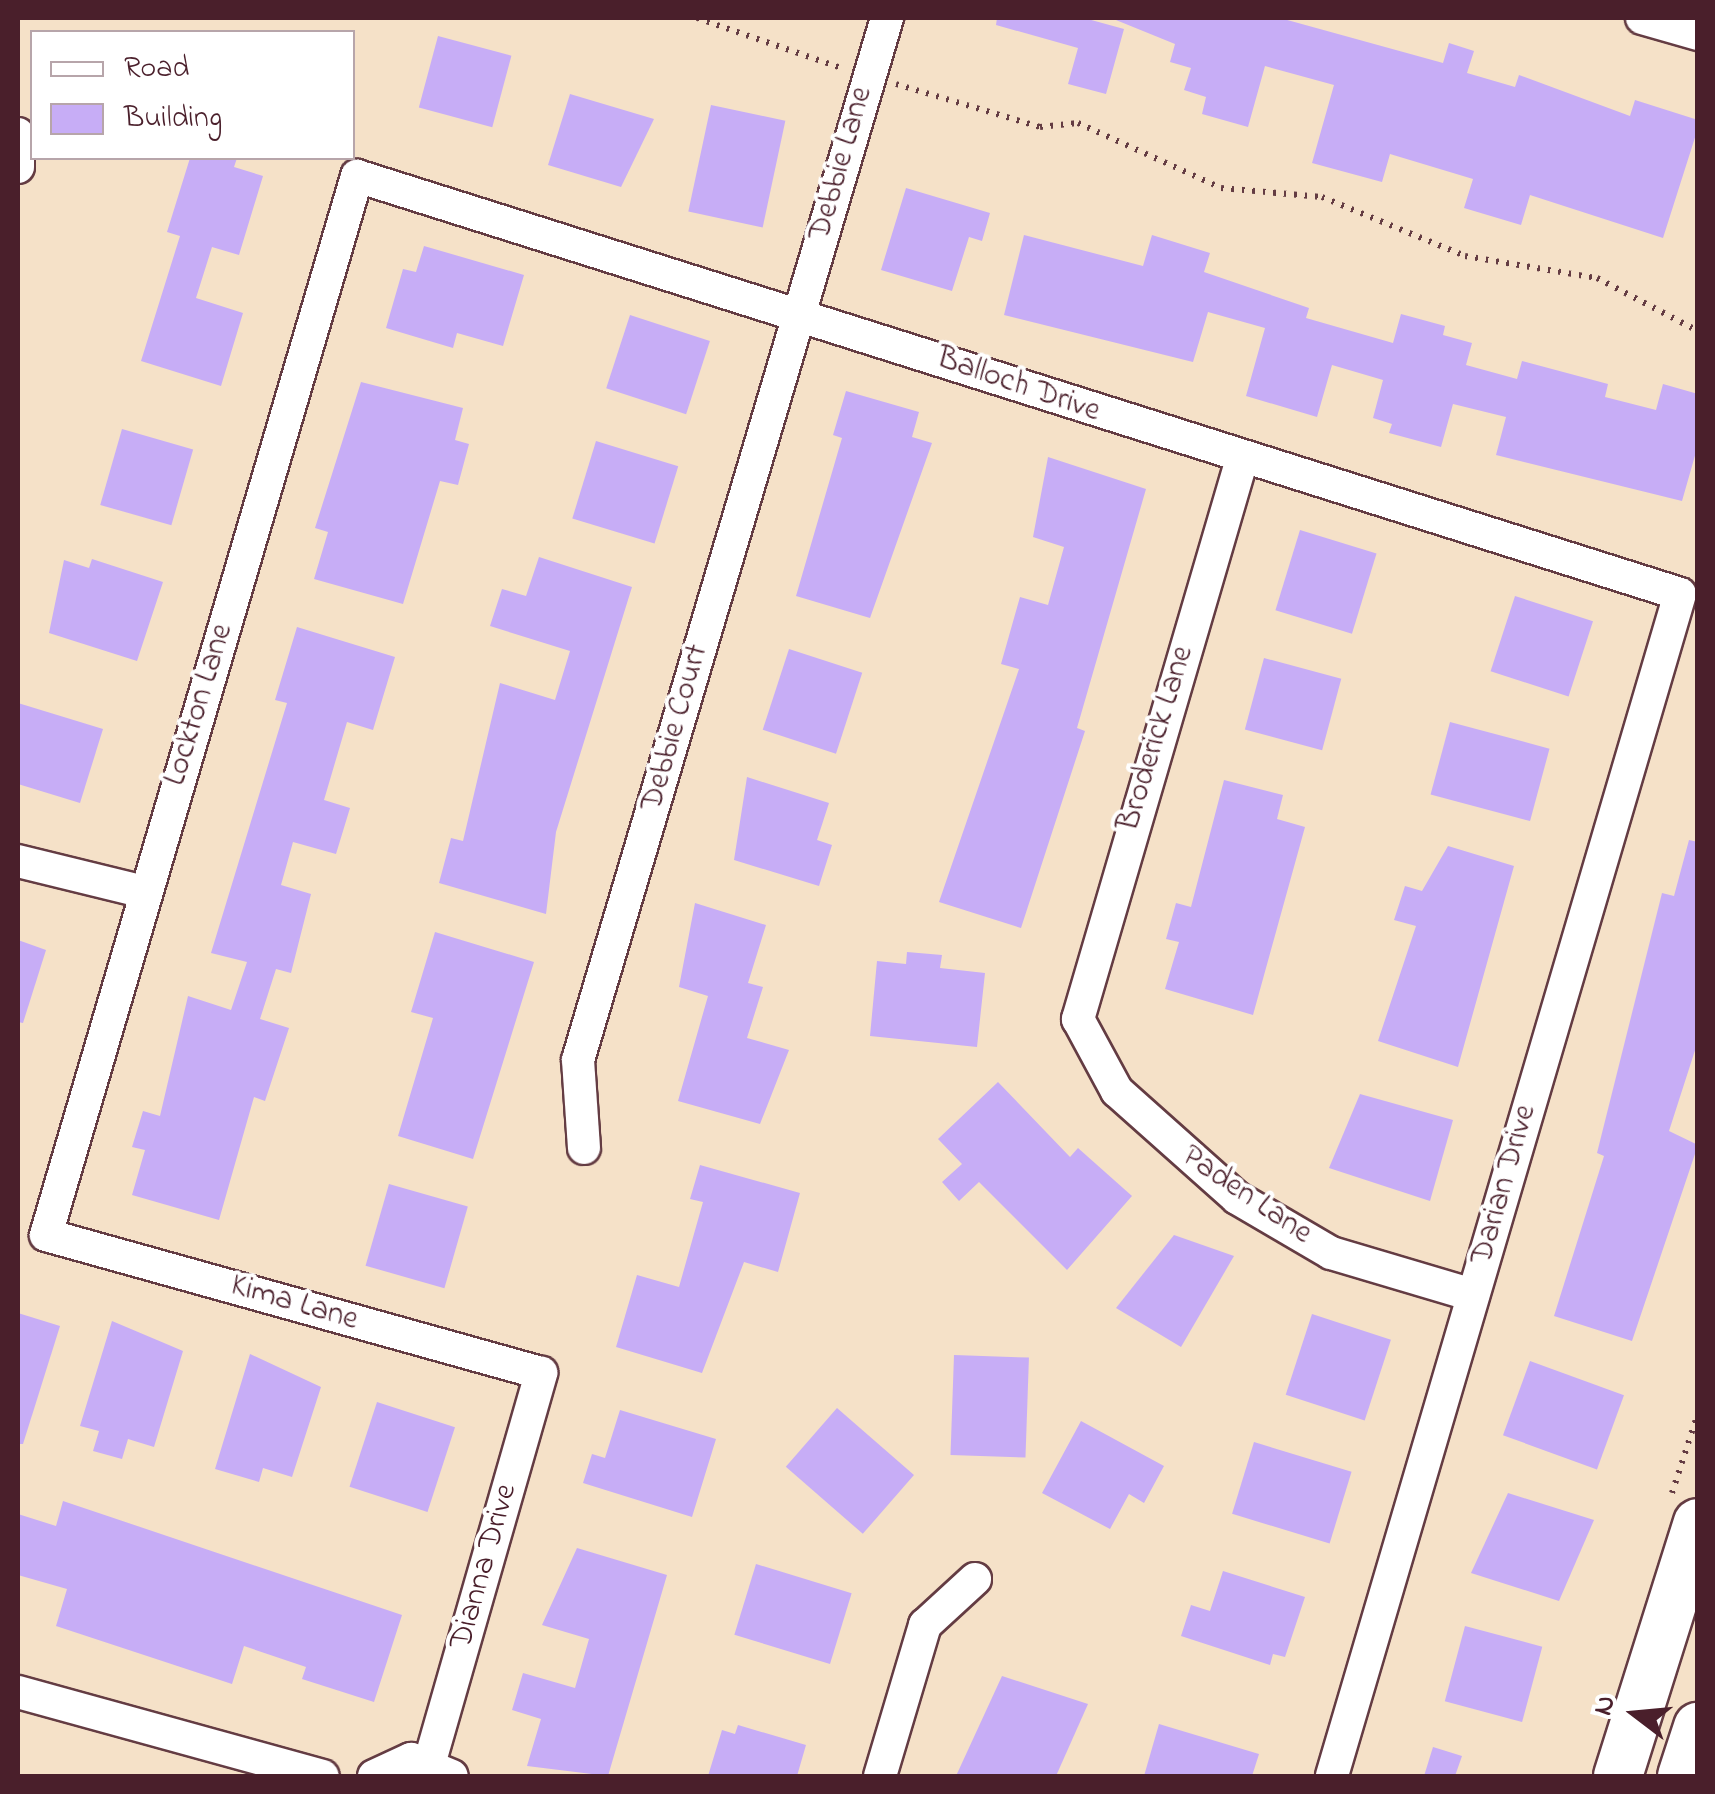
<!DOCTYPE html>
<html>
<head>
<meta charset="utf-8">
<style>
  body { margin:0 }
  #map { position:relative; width:1715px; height:1794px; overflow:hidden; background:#f5e1c8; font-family:"Indie Flower",sans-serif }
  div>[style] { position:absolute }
  .building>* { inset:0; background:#c7adf6; transform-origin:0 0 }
  .path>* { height:6px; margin-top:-3px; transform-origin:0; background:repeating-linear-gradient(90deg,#643c43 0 2.5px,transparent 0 10.5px) }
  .roads { filter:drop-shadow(2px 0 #643c43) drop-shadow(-2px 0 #643c43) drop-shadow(0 2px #643c43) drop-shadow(0 -2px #643c43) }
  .street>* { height:32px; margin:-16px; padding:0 16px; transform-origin:16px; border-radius:16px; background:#fff }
  .secondary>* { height:48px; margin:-24px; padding:0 24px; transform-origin:24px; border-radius:24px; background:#fff }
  span { translate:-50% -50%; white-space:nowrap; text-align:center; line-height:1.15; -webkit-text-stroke:8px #fff; paint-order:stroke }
  .street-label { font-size:32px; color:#4a1f2b }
  .frame { position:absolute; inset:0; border:20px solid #4a1f2b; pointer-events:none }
  .legend { position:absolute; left:30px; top:30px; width:325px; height:130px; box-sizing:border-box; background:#fff; border:2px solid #b7a5aa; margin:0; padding:12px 18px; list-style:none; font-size:30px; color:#4a1f2b }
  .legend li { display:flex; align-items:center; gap:20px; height:50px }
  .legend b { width:50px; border:2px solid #b7a5aa }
  .north { position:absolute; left:1585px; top:1664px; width:100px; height:100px; -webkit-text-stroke:8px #fff; paint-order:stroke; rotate:286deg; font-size:28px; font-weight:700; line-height:40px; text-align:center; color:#4a1f2b }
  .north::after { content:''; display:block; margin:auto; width:35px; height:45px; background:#4a1f2b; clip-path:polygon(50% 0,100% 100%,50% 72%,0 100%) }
</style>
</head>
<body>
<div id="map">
  <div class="building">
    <i style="clip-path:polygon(997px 18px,1084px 18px,1124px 29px,1106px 94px,1068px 84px,1078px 48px,996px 25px)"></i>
    <i style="clip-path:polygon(1111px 18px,1280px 18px,1443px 63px,1449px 43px,1474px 51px,1467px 73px,1515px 87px,1519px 75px,1630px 116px,1635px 100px,1698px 120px,1698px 128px,1663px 238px,1530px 195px,1521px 225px,1464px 208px,1473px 179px,1390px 154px,1382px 182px,1312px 163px,1334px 85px,1265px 66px,1248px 127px,1202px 114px,1206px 97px,1184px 90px,1191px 68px,1170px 62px,1175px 44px)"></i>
    <i style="left:438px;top:36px;width:76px;height:74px;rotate:15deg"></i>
    <i style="clip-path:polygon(570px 94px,654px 119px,621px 187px,548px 165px)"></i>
    <i style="left:711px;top:105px;width:76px;height:109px;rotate:12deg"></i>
    <i style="clip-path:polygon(190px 158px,237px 158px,234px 167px,263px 176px,239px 255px,212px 247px,196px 298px,243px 313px,221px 386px,141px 361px,180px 236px,167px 232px)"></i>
    <i style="clip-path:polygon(906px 188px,990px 213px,982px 241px,969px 237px,952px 291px,881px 270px)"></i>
    <i style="clip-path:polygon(1024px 235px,1143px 266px,1152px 235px,1210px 253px,1204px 272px,1309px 308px,1306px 318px,1393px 343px,1401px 314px,1445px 326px,1443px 335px,1472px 343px,1466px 365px,1517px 379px,1522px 361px,1608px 384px,1605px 397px,1656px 410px,1663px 384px,1698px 394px,1698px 445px,1682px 501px,1496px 455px,1506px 417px,1453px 404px,1441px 447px,1389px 433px,1392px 424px,1373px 418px,1383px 380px,1332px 365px,1317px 417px,1246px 396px,1265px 328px,1208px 312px,1193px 362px,1004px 315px)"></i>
    <i style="clip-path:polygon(424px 246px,524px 275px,503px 346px,457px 333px,453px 348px,386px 328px,403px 269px,416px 272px)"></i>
    <i style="left:630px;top:315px;width:84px;height:77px;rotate:18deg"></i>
    <i style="clip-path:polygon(361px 382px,463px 408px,455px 440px,469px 444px,458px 485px,440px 481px,403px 604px,314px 579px,328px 532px,315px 528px)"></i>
    <i style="clip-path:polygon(846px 391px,919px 412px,912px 437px,932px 443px,870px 618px,796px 596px,842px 438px,833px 435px)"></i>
    <i style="left:122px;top:429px;width:74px;height:79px;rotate:16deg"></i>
    <i style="left:596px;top:441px;width:86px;height:81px;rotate:17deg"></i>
    <i style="clip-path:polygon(1048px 457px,1146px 489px,1077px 728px,1085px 731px,1021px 928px,939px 902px,1019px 669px,1001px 664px,1020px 597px,1048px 605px,1064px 547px,1033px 537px)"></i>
    <i style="left:1300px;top:530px;width:80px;height:84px;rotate:17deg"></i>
    <i style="clip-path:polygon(539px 557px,632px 587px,556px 832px,546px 914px,439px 883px,451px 838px,463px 841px,500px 683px,555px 700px,570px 651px,490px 626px,502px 589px,526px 596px)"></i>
    <i style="clip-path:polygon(92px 559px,163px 582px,137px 661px,49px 633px,64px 560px,89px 568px)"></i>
    <i style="left:1515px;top:596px;width:82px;height:79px;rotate:18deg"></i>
    <i style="clip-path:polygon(297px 627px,395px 657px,373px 730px,347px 722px,324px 800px,350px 808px,336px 854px,293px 842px,281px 885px,311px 894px,291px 973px,276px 969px,260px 1019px,289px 1028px,265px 1101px,254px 1097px,219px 1220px,132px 1195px,145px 1150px,132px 1147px,143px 1111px,160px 1116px,188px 996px,231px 1010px,247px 962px,211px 953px,287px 703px,275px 700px)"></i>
    <i style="left:789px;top:649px;width:77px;height:85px;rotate:18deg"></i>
    <i style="left:1264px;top:658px;width:80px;height:74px;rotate:15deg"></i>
    <i style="clip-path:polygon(18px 703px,103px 729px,80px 803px,18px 784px)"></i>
    <i style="left:1450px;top:722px;width:103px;height:75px;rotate:15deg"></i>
    <i style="clip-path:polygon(747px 777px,829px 803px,817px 840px,832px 845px,819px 886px,734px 860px)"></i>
    <i style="clip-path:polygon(1224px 780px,1283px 795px,1277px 819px,1305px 827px,1253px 1015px,1165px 989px,1179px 942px,1166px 939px,1176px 903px,1191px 907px)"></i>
    <i style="clip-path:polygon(1689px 840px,1698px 842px,1698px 1041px,1669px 1131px,1698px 1145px,1632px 1341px,1554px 1316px,1604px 1156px,1597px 1153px,1662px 893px,1674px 896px)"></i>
    <i style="clip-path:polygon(1448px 846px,1514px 866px,1458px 1067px,1378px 1041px,1416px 926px,1394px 920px,1405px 886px,1422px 891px)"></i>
    <i style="clip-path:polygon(695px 903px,766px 925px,748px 983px,763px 987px,747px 1038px,789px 1050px,760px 1124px,678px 1101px,708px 996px,679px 987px)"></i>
    <i style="clip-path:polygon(435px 932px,534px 962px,473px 1159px,398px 1136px,433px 1018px,411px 1012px)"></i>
    <i style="clip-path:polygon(18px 940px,46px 950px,23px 1023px,18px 1022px)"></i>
    <i style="clip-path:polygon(907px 952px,942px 955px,940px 968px,985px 973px,977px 1047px,870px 1036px,877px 961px,906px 964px)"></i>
    <i style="clip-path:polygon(998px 1082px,1070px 1157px,1078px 1148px,1132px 1196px,1067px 1270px,979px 1182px,959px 1201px,942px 1182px,962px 1164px,938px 1139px)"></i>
    <i style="clip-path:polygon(1360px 1094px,1453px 1120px,1430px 1201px,1329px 1168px)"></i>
    <i style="clip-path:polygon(700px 1165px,800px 1193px,778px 1272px,744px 1262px,702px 1373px,616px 1347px,637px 1275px,679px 1287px,703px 1202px,690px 1199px)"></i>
    <i style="left:389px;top:1184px;width:82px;height:85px;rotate:16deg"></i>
    <i style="clip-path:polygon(1174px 1235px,1234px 1256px,1181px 1347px,1116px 1308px)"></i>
    <i style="clip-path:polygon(18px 1313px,60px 1326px,23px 1444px,18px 1444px)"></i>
    <i style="left:1312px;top:1314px;width:83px;height:85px;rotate:18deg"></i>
    <i style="clip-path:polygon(112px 1321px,183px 1351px,154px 1447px,128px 1439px,122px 1459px,93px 1451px,99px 1431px,80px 1426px)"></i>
    <i style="clip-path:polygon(250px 1354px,321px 1387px,292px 1477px,263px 1468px,259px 1482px,215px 1469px)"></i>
    <i style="left:954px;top:1355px;width:75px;height:100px;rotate:2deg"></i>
    <i style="left:1530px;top:1361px;width:100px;height:79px;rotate:20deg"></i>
    <i style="left:377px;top:1402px;width:82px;height:89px;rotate:18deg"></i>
    <i style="left:837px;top:1408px;width:102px;height:78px;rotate:41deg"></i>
    <i style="clip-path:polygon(620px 1410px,716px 1439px,692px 1517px,583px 1483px,592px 1454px,605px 1458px)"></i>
    <i style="clip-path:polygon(1081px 1421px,1164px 1466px,1144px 1503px,1129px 1494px,1110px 1529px,1042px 1493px)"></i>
    <i style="left:1254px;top:1442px;width:102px;height:75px;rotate:17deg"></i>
    <i style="clip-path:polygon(1508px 1493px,1594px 1520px,1559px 1601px,1471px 1573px)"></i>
    <i style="clip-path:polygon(63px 1501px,402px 1615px,374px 1702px,302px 1679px,306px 1667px,244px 1646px,232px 1684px,56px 1626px,67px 1589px,18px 1575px,18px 1514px,56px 1526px)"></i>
    <i style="clip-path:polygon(577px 1548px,667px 1575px,608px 1776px,527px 1766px,541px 1719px,512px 1710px,523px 1673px,575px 1688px,589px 1639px,542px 1625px)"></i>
    <i style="left:756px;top:1564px;width:100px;height:74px;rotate:17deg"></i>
    <i style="clip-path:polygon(1223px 1571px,1305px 1597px,1285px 1657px,1273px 1654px,1270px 1665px,1181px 1636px,1191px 1605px,1210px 1611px)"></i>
    <i style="left:1465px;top:1626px;width:80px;height:78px;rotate:15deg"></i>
    <i style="clip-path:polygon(1002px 1676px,1088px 1704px,1056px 1776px,956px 1776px)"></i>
    <i style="clip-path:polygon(1159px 1724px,1259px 1754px,1252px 1776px,1144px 1776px)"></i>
    <i style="clip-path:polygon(738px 1725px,806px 1745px,797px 1776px,708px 1776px,722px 1730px,735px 1734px)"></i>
    <i style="clip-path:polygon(1433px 1747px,1462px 1756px,1455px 1776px,1424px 1776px)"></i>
  </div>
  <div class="path">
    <i style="left:697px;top:18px;width:152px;rotate:19.1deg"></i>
    <i style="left:896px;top:84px;width:150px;rotate:16.6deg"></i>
    <i style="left:1040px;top:127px;width:38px;rotate:-6deg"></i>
    <i style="left:1078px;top:123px;width:157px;rotate:24.4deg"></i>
    <i style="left:1221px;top:188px;width:101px;rotate:5.1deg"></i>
    <i style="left:1322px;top:197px;width:155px;rotate:22.4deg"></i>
    <i style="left:1465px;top:256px;width:134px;rotate:9.5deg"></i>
    <i style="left:1597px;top:278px;width:114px;rotate:27.7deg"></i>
    <i style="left:1672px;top:1493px;width:84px;rotate:-72deg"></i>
  </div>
  <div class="roads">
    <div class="street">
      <i style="left:1642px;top:18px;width:58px;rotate:15.9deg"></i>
      <i style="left:18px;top:134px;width:33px;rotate:90deg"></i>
      <i style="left:1242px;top:459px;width:584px;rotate:106.32deg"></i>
      <i style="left:1078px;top:1019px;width:82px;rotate:61.6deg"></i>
      <i style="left:1117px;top:1091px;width:161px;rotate:41.7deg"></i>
      <i style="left:1237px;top:1198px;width:109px;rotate:30.3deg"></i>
      <i style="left:1331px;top:1253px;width:148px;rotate:16.5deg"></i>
      <i style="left:18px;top:861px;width:130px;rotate:13.8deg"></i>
      <i style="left:584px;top:1148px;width:88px;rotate:-93.9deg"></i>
      <i style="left:578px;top:1060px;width:1087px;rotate:-73.48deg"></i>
      <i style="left:18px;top:1692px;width:316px;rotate:15.4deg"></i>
      <i style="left:430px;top:1761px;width:404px;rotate:-74deg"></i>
      <i style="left:541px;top:1373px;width:514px;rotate:-164.42deg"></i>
      <i style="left:46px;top:1235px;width:1104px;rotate:-73.63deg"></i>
      <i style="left:357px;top:176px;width:1387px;rotate:17.53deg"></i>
      <i style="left:1680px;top:594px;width:1232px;rotate:106.41deg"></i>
      <i style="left:374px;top:1776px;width:41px;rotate:-24.7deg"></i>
      <i style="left:411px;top:1759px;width:44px;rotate:22.5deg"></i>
      <i style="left:880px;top:1776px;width:158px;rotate:-73.4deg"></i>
      <i style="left:925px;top:1625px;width:68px;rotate:-42.6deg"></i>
    </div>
    <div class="secondary">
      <i style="left:1618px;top:1776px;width:265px;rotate:-72.5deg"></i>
      <i style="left:1682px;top:1776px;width:52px;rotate:-71.9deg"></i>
    </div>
  </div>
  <div class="street-label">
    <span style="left:842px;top:164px;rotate:-74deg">Debbie Lane</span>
    <span style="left:1018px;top:386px;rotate:19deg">Balloch Drive</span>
    <span style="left:200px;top:705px;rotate:-73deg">Lockton Lane</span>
    <span style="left:676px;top:728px;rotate:-74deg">Debbie Court</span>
    <span style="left:1157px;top:739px;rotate:-73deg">Broderick Lane</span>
    <span style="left:1505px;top:1185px;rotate:-74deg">Darian Drive</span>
    <span style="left:1246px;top:1196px;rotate:34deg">Paden Lane</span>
    <span style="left:294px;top:1304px;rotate:16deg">Kima Lane</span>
    <span style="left:485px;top:1567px;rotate:-74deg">Dianna Drive</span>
  </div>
  <div class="frame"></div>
  <ul class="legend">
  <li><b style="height:12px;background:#fff"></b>Road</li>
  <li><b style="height:28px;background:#c7adf6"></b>Building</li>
  </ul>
  <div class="north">N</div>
</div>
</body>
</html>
